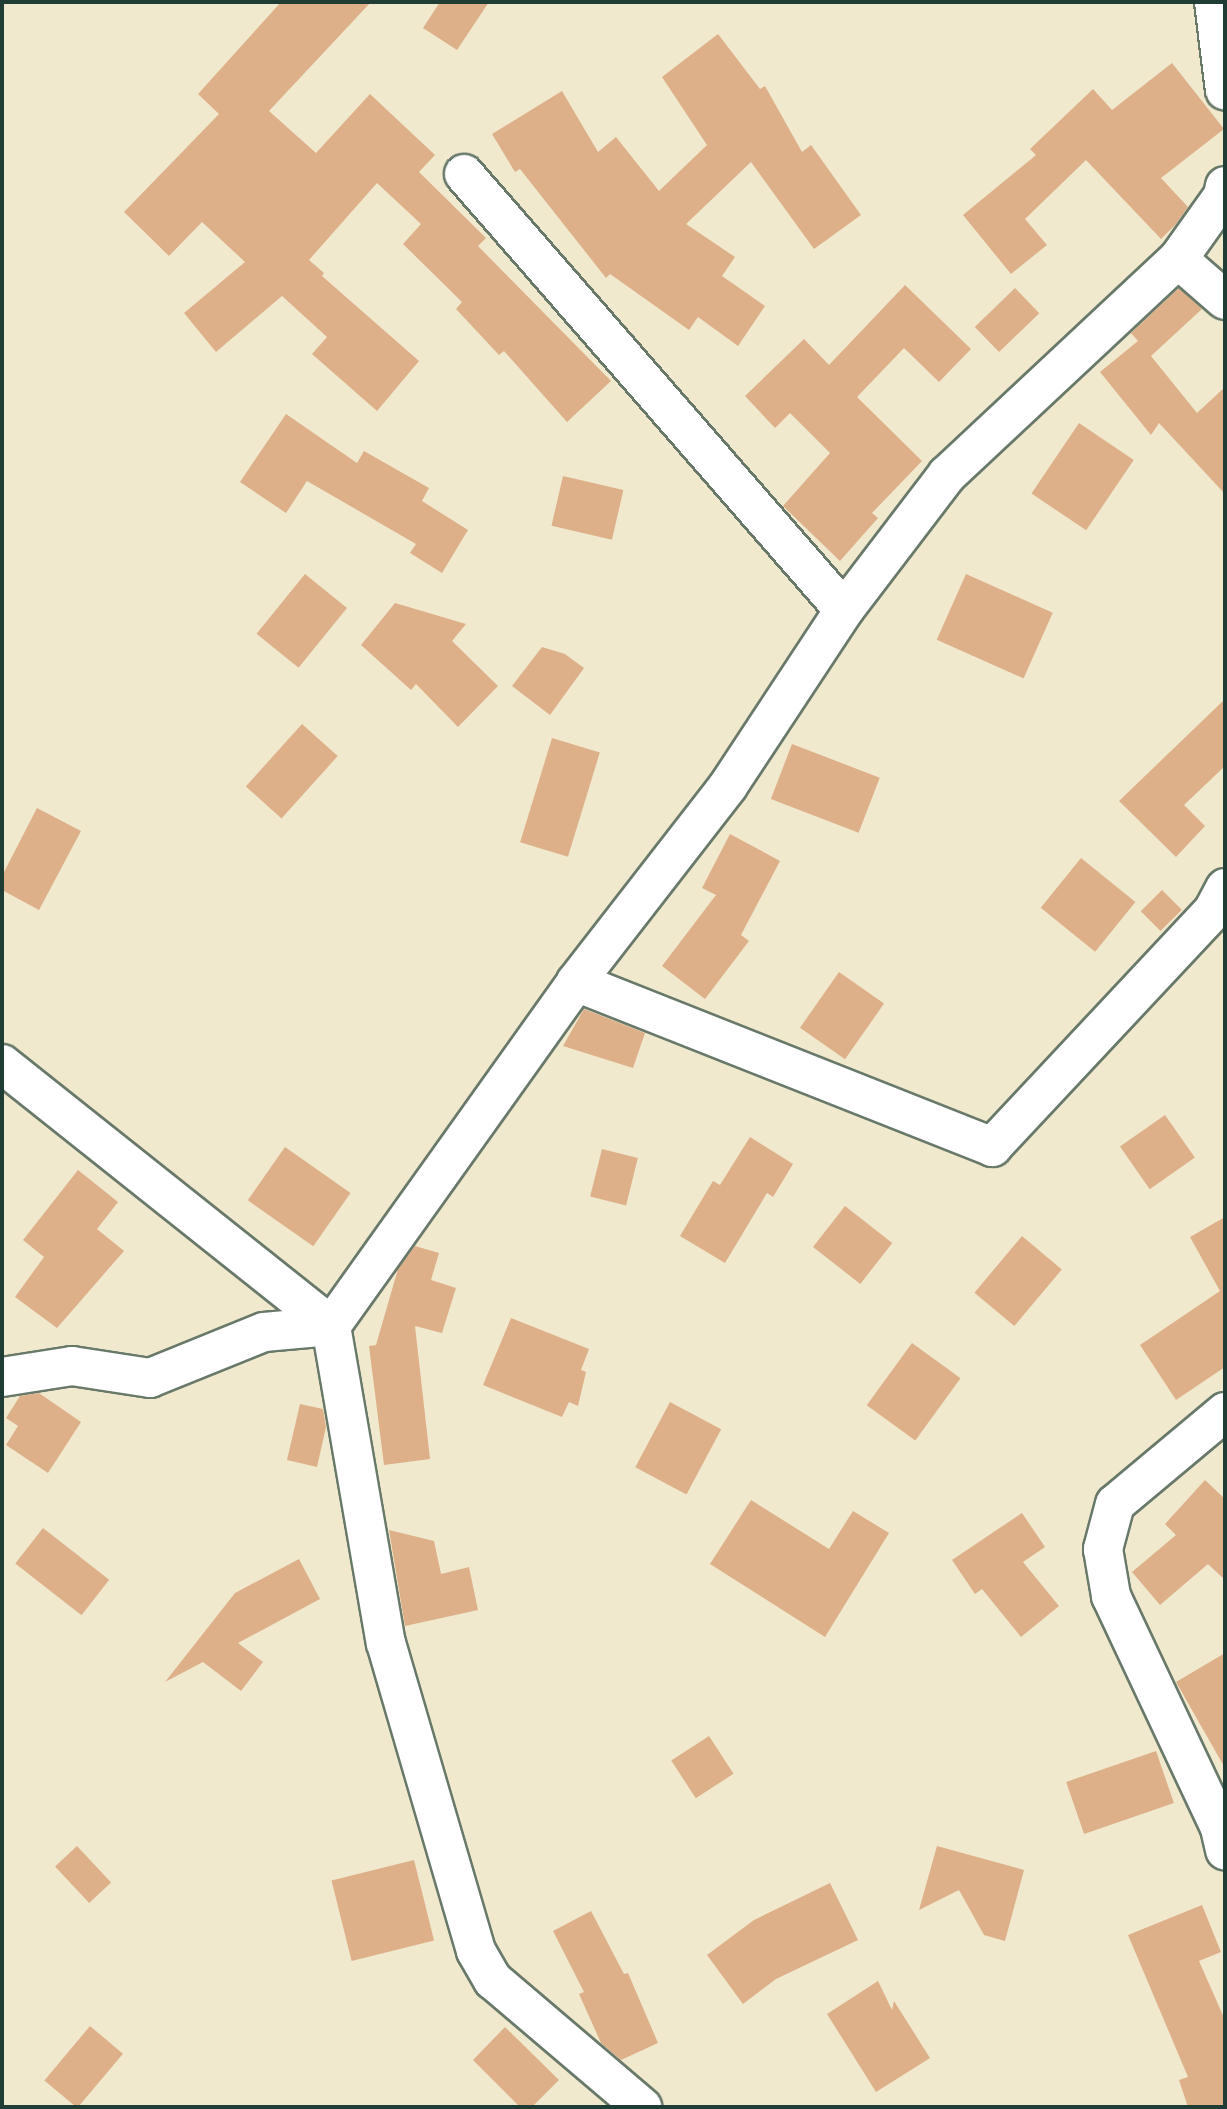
<!DOCTYPE html>
<html>
<head>
<meta charset="utf-8">
<style>
  body { margin:0 }
  #map { position:relative; width:1227px; height:2109px; overflow:hidden; background:#f1e9cd; font-family:"IM FELL English",serif }
  div>[style] { position:absolute }
  .building>* { inset:0; background:#ddb08a; transform-origin:0 0 }
  .roads { filter:drop-shadow(2px 0 #68796a) drop-shadow(-2px 0 #68796a) drop-shadow(0 2px #68796a) drop-shadow(0 -2px #68796a) }
  .street>* { height:38px; margin:-19px; padding:0 19px; transform-origin:19px; border-radius:19px; background:#fff }
  span { translate:-50% -50%; white-space:nowrap; text-align:center; line-height:1.15; -webkit-text-stroke:5px #fcf5e5; paint-order:stroke }
  .frame { position:absolute; inset:0; border:4px solid #1f3d34; pointer-events:none }
</style>
</head>
<body>
<div id="map">
  <div class="building">
    <i style="clip-path:polygon(281px 2px,371px 2px,269px 111px,316px 153px,370px 94px,435px 155px,419px 172px,486px 238px,478px 246px,611px 381px,567px 422px,504px 351px,499px 355px,456px 309px,462px 302px,403px 244px,421px 224px,377px 183px,309px 260px,324px 273px,322px 276px,419px 361px,377px 411px,312px 354px,327px 337px,282px 296px,216px 352px,184px 313px,245px 262px,202px 222px,169px 256px,124px 212px,219px 114px,198px 94px)"></i>
    <i style="clip-path:polygon(440px 2px,489px 2px,457px 50px,423px 28px)"></i>
    <i style="clip-path:polygon(718px 34px,760px 89px,765px 86px,802px 152px,811px 145px,861px 215px,814px 249px,751px 162px,686px 224px,735px 257px,722px 276px,765px 306px,738px 346px,698px 317px,689px 330px,610px 274px,606px 278px,520px 169px,515px 172px,492px 134px,562px 91px,598px 152px,616px 137px,659px 191px,707px 145px,662px 77px)"></i>
    <i style="clip-path:polygon(1172px 63px,1224px 129px,1161px 178px,1188px 207px,1176px 224px,1161px 239px,1086px 160px,1025px 219px,1047px 245px,1011px 274px,963px 215px,1036px 155px,1030px 149px,1093px 89px,1112px 110px)"></i>
    <i style="clip-path:polygon(905px 285px,971px 349px,939px 382px,904px 348px,857px 397px,922px 461px,872px 513px,878px 518px,840px 561px,783px 506px,830px 453px,790px 413px,775px 428px,745px 396px,804px 339px,829px 365px)"></i>
    <i style="left:1015px;top:288px;width:35px;height:56px;rotate:46deg"></i>
    <i style="clip-path:polygon(1179px 288px,1202px 309px,1151px 356px,1197px 413px,1225px 387px,1225px 494px,1159px 423px,1151px 435px,1100px 372px,1138px 341px,1131px 333px)"></i>
    <i style="clip-path:polygon(286px 414px,357px 463px,364px 451px,429px 488px,422px 501px,468px 530px,442px 573px,410px 553px,416px 544px,307px 481px,286px 513px,240px 482px)"></i>
    <i style="left:1079px;top:423px;width:66px;height:85px;rotate:34deg"></i>
    <i style="left:563px;top:476px;width:62px;height:51px;rotate:13deg"></i>
    <i style="left:305px;top:574px;width:54px;height:77px;rotate:39deg"></i>
    <i style="left:966px;top:574px;width:95px;height:72px;rotate:24deg"></i>
    <i style="clip-path:polygon(395px 603px,466px 624px,452px 641px,498px 686px,458px 727px,416px 684px,411px 690px,361px 645px)"></i>
    <i style="clip-path:polygon(542px 647px,565px 654px,584px 668px,550px 715px,512px 686px)"></i>
    <i style="clip-path:polygon(1225px 699px,1225px 766px,1184px 805px,1205px 826px,1176px 857px,1119px 801px)"></i>
    <i style="left:302px;top:724px;width:48px;height:84px;rotate:42deg"></i>
    <i style="left:552px;top:738px;width:50px;height:109px;rotate:17deg"></i>
    <i style="left:792px;top:744px;width:94px;height:59px;rotate:21deg"></i>
    <i style="clip-path:polygon(37px 808px,81px 831px,39px 910px,2px 890px,2px 876px)"></i>
    <i style="clip-path:polygon(730px 834px,780px 861px,741px 935px,749px 941px,705px 999px,662px 966px,716px 895px,702px 888px)"></i>
    <i style="left:1081px;top:858px;width:70px;height:64px;rotate:39deg"></i>
    <i style="left:1162px;top:890px;width:28px;height:30px;rotate:45deg"></i>
    <i style="left:839px;top:972px;width:55px;height:68px;rotate:35deg"></i>
    <i style="clip-path:polygon(584px 1009px,645px 1033px,633px 1068px,563px 1046px)"></i>
    <i style="left:1165px;top:1115px;width:52px;height:55px;rotate:55deg"></i>
    <i style="clip-path:polygon(750px 1137px,793px 1164px,773px 1197px,767px 1193px,725px 1263px,680px 1236px,713px 1181px,720px 1185px)"></i>
    <i style="left:285px;top:1147px;width:80px;height:65px;rotate:35deg"></i>
    <i style="left:602px;top:1149px;width:37px;height:49px;rotate:14deg"></i>
    <i style="clip-path:polygon(78px 1170px,118px 1202px,97px 1229px,124px 1251px,57px 1328px,15px 1297px,44px 1257px,23px 1240px)"></i>
    <i style="left:845px;top:1206px;width:60px;height:52px;rotate:38deg"></i>
    <i style="clip-path:polygon(1225px 1217px,1225px 1367px,1176px 1400px,1140px 1345px,1220px 1291px,1190px 1237px)"></i>
    <i style="left:1022px;top:1236px;width:52px;height:74px;rotate:40deg"></i>
    <i style="clip-path:polygon(415px 1246px,439px 1253px,431px 1280px,456px 1288px,442px 1333px,415px 1326px,430px 1459px,384px 1465px,369px 1346px,376px 1345px,398px 1269px)"></i>
    <i style="clip-path:polygon(511px 1318px,589px 1349px,581px 1370px,586px 1372px,578px 1406px,569px 1402px,562px 1417px,483px 1385px)"></i>
    <i style="left:912px;top:1343px;width:60px;height:77px;rotate:36deg"></i>
    <i style="clip-path:polygon(39px 1393px,81px 1422px,48px 1473px,6px 1445px,18px 1426px,6px 1418px,20px 1396px)"></i>
    <i style="left:670px;top:1402px;width:58px;height:74px;rotate:28deg"></i>
    <i style="clip-path:polygon(300px 1404px,323px 1409px,326px 1427px,317px 1467px,287px 1460px)"></i>
    <i style="clip-path:polygon(1205px 1480px,1225px 1499px,1225px 1580px,1208px 1564px,1160px 1605px,1132px 1572px,1176px 1535px,1165px 1524px)"></i>
    <i style="clip-path:polygon(751px 1500px,829px 1549px,853px 1511px,889px 1533px,825px 1637px,710px 1564px)"></i>
    <i style="clip-path:polygon(1022px 1513px,1045px 1547px,1023px 1562px,1059px 1606px,1021px 1637px,982px 1589px,975px 1594px,952px 1560px)"></i>
    <i style="left:43px;top:1528px;width:84px;height:45px;rotate:38deg"></i>
    <i style="clip-path:polygon(389px 1530px,434px 1541px,441px 1574px,469px 1567px,478px 1610px,405px 1626px)"></i>
    <i style="clip-path:polygon(299px 1559px,320px 1599px,238px 1643px,263px 1662px,241px 1691px,203px 1662px,165px 1682px,235px 1593px)"></i>
    <i style="clip-path:polygon(1225px 1653px,1225px 1768px,1176px 1682px)"></i>
    <i style="left:709px;top:1736px;width:45px;height:45px;rotate:57deg"></i>
    <i style="left:1156px;top:1751px;width:55px;height:95px;rotate:71deg"></i>
    <i style="left:77px;top:1846px;width:50px;height:30px;rotate:47deg"></i>
    <i style="clip-path:polygon(937px 1846px,1024px 1870px,1005px 1941px,984px 1935px,959px 1890px,919px 1910px)"></i>
    <i style="left:414px;top:1860px;width:83px;height:85px;rotate:76deg"></i>
    <i style="clip-path:polygon(830px 1883px,858px 1940px,776px 1979px,743px 2004px,707px 1955px,754px 1920px)"></i>
    <i style="clip-path:polygon(1202px 1905px,1221px 1952px,1199px 1961px,1225px 2020px,1225px 2107px,1188px 2107px,1179px 2080px,1188px 2077px,1128px 1935px)"></i>
    <i style="clip-path:polygon(591px 1911px,624px 1974px,628px 1973px,658px 2043px,621px 2060px,601px 2043px,579px 1994px,584px 1992px,553px 1931px)"></i>
    <i style="clip-path:polygon(878px 1981px,892px 2010px,894px 2001px,930px 2058px,876px 2092px,827px 2014px)"></i>
    <i style="left:90px;top:2026px;width:43px;height:71px;rotate:40deg"></i>
    <i style="clip-path:polygon(505px 2027px,559px 2080px,532px 2107px,520px 2107px,473px 2060px)"></i>
  </div>
  <div class="roads">
    <div class="street">
      <i style="left:1214px;top:2px;width:89px;rotate:82.9deg"></i>
      <i style="left:464px;top:174px;width:578px;rotate:48.93deg"></i>
      <i style="left:1178px;top:259px;width:62px;rotate:41.1deg"></i>
      <i style="left:576px;top:982px;width:448px;rotate:21.6deg"></i>
      <i style="left:992px;top:1147px;width:323px;rotate:-46.9deg"></i>
      <i style="left:1213px;top:911px;width:26px;rotate:-62deg"></i>
      <i style="left:2px;top:1064px;width:421px;rotate:38.5deg"></i>
      <i style="left:331px;top:1326px;width:322px;rotate:80.2deg"></i>
      <i style="left:386px;top:1643px;width:321px;rotate:73.7deg"></i>
      <i style="left:476px;top:1951px;width:34px;rotate:60deg"></i>
      <i style="left:493px;top:1980px;width:196px;rotate:40.4deg"></i>
      <i style="left:2px;top:1377px;width:71px;rotate:-8.9deg"></i>
      <i style="left:72px;top:1366px;width:79px;rotate:8.7deg"></i>
      <i style="left:150px;top:1378px;width:123px;rotate:-22deg"></i>
      <i style="left:264px;top:1332px;width:67px;rotate:-5.1deg"></i>
      <i style="left:331px;top:1326px;width:422px;rotate:-54.5deg"></i>
      <i style="left:576px;top:982px;width:248px;rotate:-52.2deg"></i>
      <i style="left:728px;top:786px;width:211px;rotate:-56.6deg"></i>
      <i style="left:844px;top:610px;width:170px;rotate:-52.7deg"></i>
      <i style="left:947px;top:475px;width:316px;rotate:-43.1deg"></i>
      <i style="left:1178px;top:259px;width:77px;rotate:-54.5deg"></i>
      <i style="left:1223px;top:196px;width:10px;rotate:-79deg"></i>
      <i style="left:1225px;top:1412px;width:143px;rotate:140.1deg"></i>
      <i style="left:1115px;top:1504px;width:47px;rotate:104.9deg"></i>
      <i style="left:1103px;top:1549px;width:48px;rotate:80.3deg"></i>
      <i style="left:1111px;top:1596px;width:256px;rotate:64.8deg"></i>
      <i style="left:1220px;top:1828px;width:23px;rotate:77deg"></i>
    </div>
  </div>
  <div class="frame"></div>
</div>
</body>
</html>
